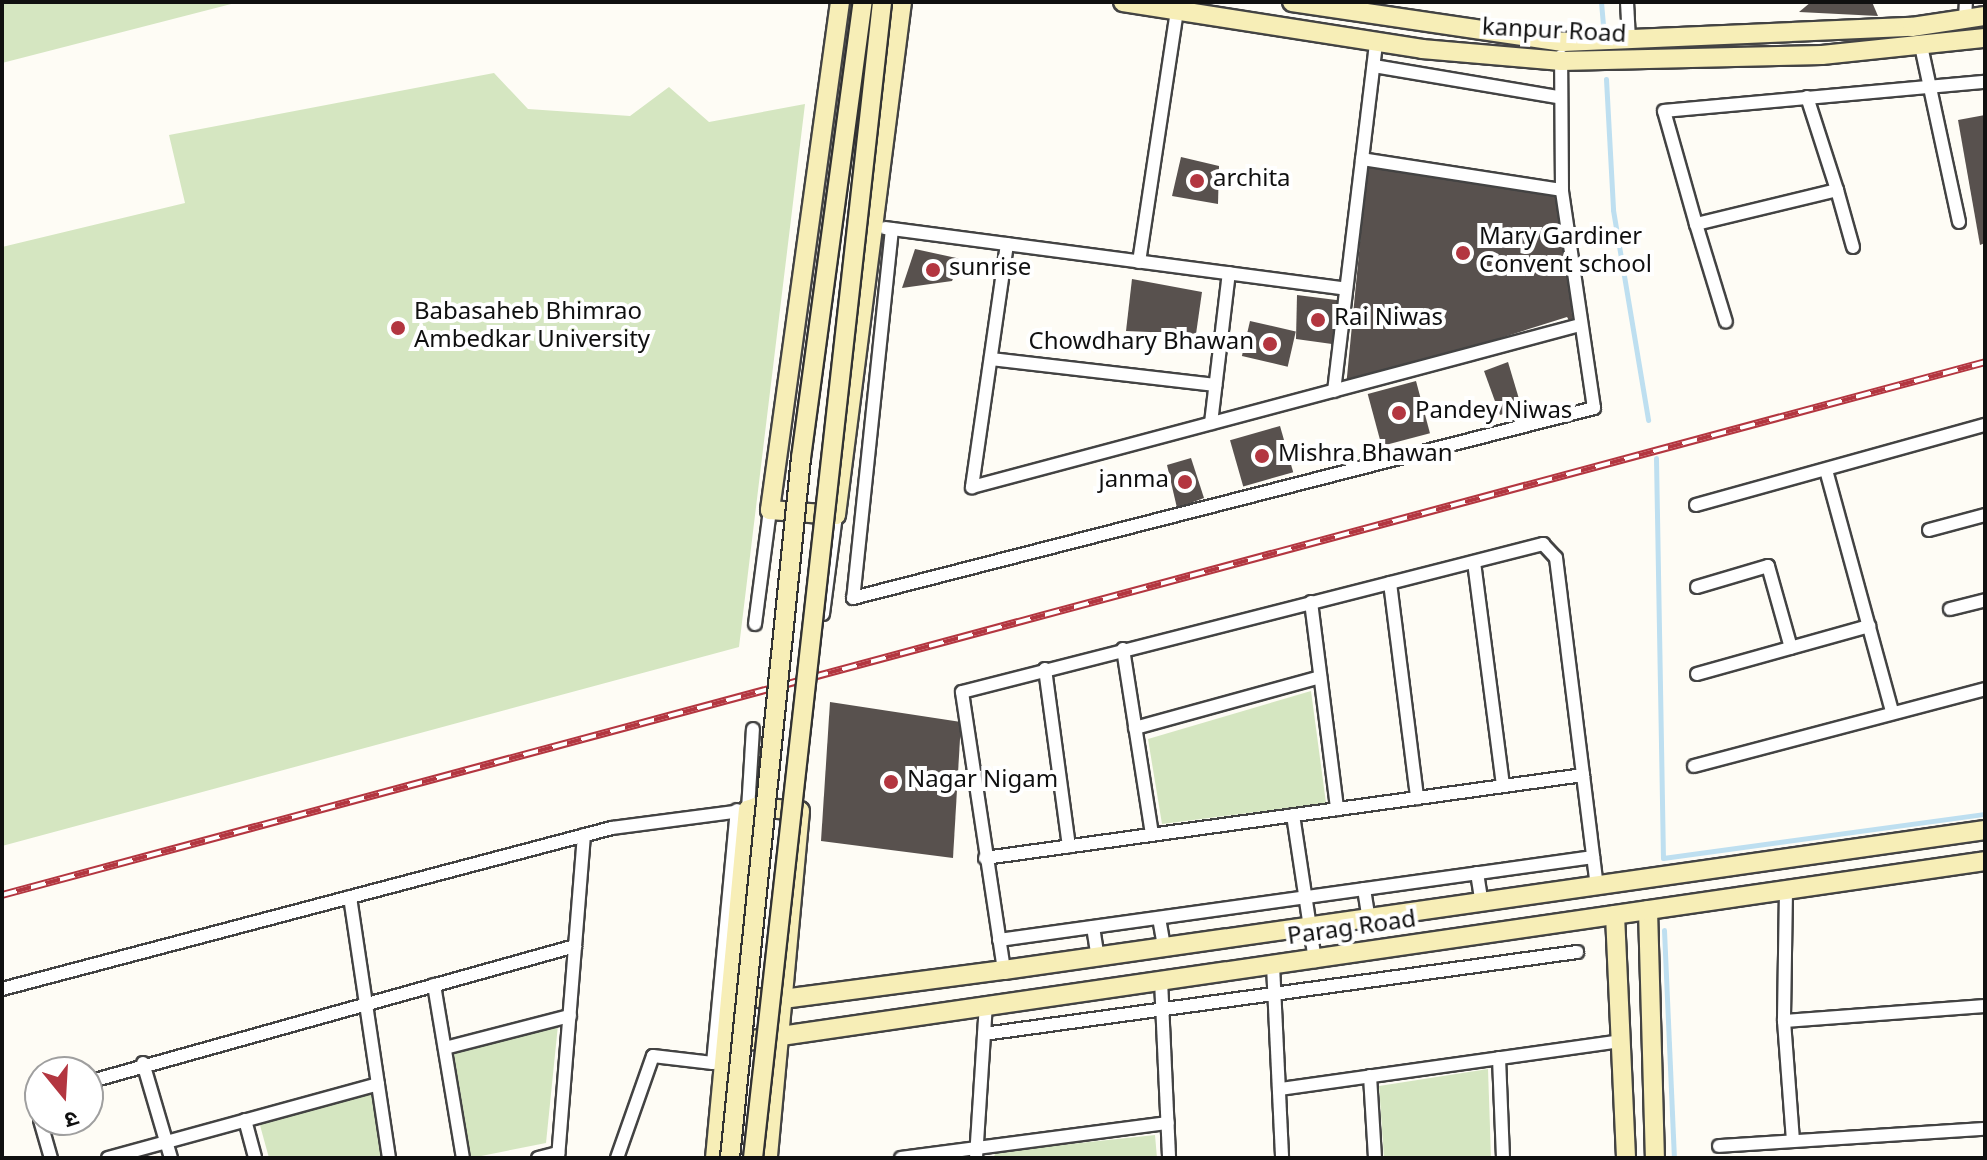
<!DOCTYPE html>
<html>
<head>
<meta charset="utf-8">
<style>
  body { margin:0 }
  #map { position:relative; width:1987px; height:1160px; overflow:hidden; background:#fefcf5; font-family:Georgia,"Noto Sans Devanagari",serif }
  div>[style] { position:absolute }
  .green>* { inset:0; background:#d5e6c1 }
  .stream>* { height:5px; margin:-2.5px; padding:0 2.5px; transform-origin:2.5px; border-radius:2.5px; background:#bedff0 }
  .building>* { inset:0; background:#58514e; transform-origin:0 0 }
  .roads { filter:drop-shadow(2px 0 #434343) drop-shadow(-2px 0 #434343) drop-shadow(0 2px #434343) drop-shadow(0 -2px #434343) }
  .street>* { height:12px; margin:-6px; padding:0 6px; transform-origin:6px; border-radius:6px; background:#fff }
  .secondary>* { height:18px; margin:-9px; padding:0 9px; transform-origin:9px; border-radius:9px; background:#f7eeb7 }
  .rail>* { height:8px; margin-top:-4px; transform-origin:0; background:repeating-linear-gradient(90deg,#fff 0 15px,#b33640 0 30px); box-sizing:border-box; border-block:2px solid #b33640 }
  .bridges { filter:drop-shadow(2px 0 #323232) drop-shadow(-2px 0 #323232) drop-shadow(0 2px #323232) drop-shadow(0 -2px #323232) }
  .secondary-bridge>* { height:18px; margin:-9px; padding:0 9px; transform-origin:9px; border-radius:9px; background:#f7eeb7 }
  .dots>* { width:22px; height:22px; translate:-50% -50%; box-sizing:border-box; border:4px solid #fff; border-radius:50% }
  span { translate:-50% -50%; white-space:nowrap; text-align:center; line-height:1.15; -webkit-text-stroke:8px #fff; paint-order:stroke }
  .street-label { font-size:24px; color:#101010 }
  .poi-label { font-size:24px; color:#101010 }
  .left { translate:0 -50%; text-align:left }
  .right { translate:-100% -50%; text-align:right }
  .frame { position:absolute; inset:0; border:4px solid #101010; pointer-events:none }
  .north { position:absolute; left:24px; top:1056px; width:80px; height:80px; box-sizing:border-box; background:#fff; border:2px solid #9f9f9f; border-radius:50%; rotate:162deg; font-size:22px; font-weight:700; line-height:32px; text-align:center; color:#101010 }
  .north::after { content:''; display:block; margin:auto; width:28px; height:36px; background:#b33640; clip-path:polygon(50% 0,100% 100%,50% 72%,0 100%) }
</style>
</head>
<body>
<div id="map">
  <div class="green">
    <i style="clip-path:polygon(2px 2px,239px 2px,2px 63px)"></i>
    <i style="clip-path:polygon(494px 73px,528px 109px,630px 116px,669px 87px,709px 122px,805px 104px,739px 647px,2px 846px,2px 247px,185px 203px,169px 135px)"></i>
    <i style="clip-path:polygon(1311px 691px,1326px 803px,1162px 824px,1148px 739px)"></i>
    <i style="clip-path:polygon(558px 1025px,546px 1143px,471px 1158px,454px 1054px)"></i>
    <i style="clip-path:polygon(1488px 1069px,1491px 1158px,1384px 1158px,1379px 1086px)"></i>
    <i style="clip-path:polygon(372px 1087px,382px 1158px,269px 1158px,258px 1118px)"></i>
    <i style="clip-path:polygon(1155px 1135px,1157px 1158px,994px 1158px,995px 1152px)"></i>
  </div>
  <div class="stream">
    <i style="left:1601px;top:2px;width:23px;rotate:85deg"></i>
    <i style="left:1606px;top:79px;width:131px;rotate:86.9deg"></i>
    <i style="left:1613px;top:210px;width:213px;rotate:80.5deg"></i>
    <i style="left:1656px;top:458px;width:400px;rotate:89deg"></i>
    <i style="left:1663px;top:858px;width:325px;rotate:-7.8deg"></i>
    <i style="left:1664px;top:930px;width:228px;rotate:87.5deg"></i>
  </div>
  <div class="building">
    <i style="clip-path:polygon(1811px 2px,1872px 2px,1878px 16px,1799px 12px)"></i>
    <i style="clip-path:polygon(1985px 115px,1985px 243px,1980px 245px,1958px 120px)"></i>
    <i style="clip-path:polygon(1181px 157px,1219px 166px,1218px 204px,1172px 196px)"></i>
    <i style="clip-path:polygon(1368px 160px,1562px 190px,1573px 327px,1567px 317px,1346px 387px)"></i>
    <i style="clip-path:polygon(915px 249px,961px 259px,952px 281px,902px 288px)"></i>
    <i style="clip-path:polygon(1132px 279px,1202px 292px,1196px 334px,1126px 331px)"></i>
    <i style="clip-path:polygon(1297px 295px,1344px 301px,1332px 344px,1296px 339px)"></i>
    <i style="left:1250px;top:321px;width:47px;height:36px;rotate:13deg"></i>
    <i style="clip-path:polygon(1508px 362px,1522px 409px,1500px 415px,1484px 371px)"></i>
    <i style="left:1416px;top:381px;width:54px;height:50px;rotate:75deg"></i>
    <i style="left:1280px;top:426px;width:48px;height:52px;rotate:74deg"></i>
    <i style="clip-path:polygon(1191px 458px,1204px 498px,1177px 508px,1167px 465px)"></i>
    <i style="clip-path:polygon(830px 702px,961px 722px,953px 858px,821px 841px)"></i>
  </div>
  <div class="roads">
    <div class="street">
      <i style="left:1627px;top:2px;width:39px;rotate:87deg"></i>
      <i style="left:1965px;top:19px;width:17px;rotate:-87deg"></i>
      <i style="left:1921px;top:46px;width:180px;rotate:77.8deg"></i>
      <i style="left:1374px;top:66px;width:186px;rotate:9.6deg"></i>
      <i style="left:1807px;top:97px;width:98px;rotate:72.1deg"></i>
      <i style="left:1362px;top:159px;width:202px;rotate:8.8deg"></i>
      <i style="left:1696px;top:224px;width:102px;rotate:73deg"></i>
      <i style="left:885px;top:228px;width:465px;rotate:7.5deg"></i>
      <i style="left:892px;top:229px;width:371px;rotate:96deg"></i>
      <i style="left:853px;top:598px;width:765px;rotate:-14.38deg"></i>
      <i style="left:1594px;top:408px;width:220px;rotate:-98.4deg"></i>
      <i style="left:1562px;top:190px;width:134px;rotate:-90.4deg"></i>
      <i style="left:1007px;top:244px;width:246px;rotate:98.2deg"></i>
      <i style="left:972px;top:487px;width:629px;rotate:-14.92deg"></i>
      <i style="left:1853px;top:247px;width:59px;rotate:-105.7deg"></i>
      <i style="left:1837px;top:190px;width:145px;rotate:166.4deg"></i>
      <i style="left:1696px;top:224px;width:117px;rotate:-105.8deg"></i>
      <i style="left:1664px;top:111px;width:322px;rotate:-5.2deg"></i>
      <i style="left:1139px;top:262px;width:255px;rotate:-81.4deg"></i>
      <i style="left:991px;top:359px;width:226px;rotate:6.6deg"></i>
      <i style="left:1334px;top:391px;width:352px;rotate:-83.1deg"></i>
      <i style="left:1211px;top:423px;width:151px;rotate:-83.2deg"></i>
      <i style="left:1826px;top:470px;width:251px;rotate:74.7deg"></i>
      <i style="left:1696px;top:505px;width:300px;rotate:-15.5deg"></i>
      <i style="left:1929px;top:530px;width:58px;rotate:-15deg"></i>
      <i style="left:1474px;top:562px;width:226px;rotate:82.6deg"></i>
      <i style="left:1390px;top:583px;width:217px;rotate:82.8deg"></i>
      <i style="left:1697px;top:587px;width:74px;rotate:-16.5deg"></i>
      <i style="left:1768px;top:566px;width:85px;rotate:74.3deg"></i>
      <i style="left:1311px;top:602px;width:209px;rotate:82.8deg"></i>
      <i style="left:1950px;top:609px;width:36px;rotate:-14deg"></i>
      <i style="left:823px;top:614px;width:100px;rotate:-82.5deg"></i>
      <i style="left:755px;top:624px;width:115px;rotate:-82.5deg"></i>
      <i style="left:1123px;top:649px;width:188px;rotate:81.1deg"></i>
      <i style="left:1045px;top:669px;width:179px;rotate:82.3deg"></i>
      <i style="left:1697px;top:674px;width:179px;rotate:-15.6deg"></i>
      <i style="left:1135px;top:728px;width:192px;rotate:-15.4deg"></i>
      <i style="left:1694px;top:766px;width:301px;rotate:-14.8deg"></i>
      <i style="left:1293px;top:815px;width:148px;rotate:81.4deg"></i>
      <i style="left:985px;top:858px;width:604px;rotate:-7.9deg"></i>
      <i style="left:1477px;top:873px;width:30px;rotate:81deg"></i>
      <i style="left:1364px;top:889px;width:30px;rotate:81deg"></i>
      <i style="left:1786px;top:890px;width:131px;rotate:90.9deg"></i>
      <i style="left:1784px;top:1021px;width:120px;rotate:85.7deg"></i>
      <i style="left:350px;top:897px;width:264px;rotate:81.5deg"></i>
      <i style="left:1159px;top:918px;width:29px;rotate:80deg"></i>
      <i style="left:1093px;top:927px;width:30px;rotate:81deg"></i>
      <i style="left:999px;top:940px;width:600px;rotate:-7.95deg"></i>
      <i style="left:1273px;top:965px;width:193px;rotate:87.3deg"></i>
      <i style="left:1004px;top:970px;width:281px;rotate:-98.6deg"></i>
      <i style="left:962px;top:692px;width:600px;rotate:-14.29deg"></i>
      <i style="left:1543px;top:544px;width:19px;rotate:47deg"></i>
      <i style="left:1556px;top:558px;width:331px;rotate:82.9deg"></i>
      <i style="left:1161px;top:980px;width:178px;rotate:87.4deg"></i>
      <i style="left:434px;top:985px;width:175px;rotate:80.5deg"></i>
      <i style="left:2px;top:989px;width:631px;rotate:-14.79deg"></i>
      <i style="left:612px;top:828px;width:137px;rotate:-7.5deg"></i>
      <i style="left:748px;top:810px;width:81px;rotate:-86.5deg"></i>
      <i style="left:1784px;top:1021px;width:202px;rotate:-4.3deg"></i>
      <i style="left:984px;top:1034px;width:599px;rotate:-7.87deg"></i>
      <i style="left:445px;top:1048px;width:129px;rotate:-14.4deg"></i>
      <i style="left:1499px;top:1058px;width:100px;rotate:87.7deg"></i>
      <i style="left:143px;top:1063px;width:99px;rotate:73.6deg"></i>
      <i style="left:1370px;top:1076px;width:82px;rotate:86.5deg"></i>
      <i style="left:88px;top:1082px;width:506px;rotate:-15.6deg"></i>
      <i style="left:1280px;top:1089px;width:343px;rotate:-8deg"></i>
      <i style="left:40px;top:1098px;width:21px;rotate:90deg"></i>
      <i style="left:40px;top:1120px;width:40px;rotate:74deg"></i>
      <i style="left:245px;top:1120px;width:39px;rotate:75deg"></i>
      <i style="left:1719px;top:1146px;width:267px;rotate:-3.7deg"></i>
      <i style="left:108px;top:1158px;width:280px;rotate:-15.3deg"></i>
      <i style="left:538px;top:1158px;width:21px;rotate:-14deg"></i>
      <i style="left:558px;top:1158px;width:324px;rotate:-85.4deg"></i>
      <i style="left:617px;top:1158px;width:108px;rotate:-70.6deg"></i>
      <i style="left:653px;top:1056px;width:60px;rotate:6.7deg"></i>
      <i style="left:713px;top:1063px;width:254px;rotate:-84.6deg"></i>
      <i style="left:901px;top:1158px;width:269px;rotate:-7.5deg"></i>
      <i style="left:976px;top:1158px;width:154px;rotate:-86.3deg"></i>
    </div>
    <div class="secondary">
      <i style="left:840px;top:2px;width:513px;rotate:97.85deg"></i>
      <i style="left:770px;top:510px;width:66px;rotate:4.3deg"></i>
      <i style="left:836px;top:515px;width:517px;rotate:-82.67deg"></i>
      <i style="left:1123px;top:2px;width:303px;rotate:8.9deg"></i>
      <i style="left:1422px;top:49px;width:140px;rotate:4.9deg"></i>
      <i style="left:1561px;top:61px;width:261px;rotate:-1.3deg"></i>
      <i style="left:1822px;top:55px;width:164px;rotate:-6deg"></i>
      <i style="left:1292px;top:2px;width:274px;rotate:8.4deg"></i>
      <i style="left:1563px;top:42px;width:349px;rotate:-2.5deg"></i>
      <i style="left:1912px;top:27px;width:74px;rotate:-8.6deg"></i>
      <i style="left:1648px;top:910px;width:248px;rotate:88.4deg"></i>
      <i style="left:1615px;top:915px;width:243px;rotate:87.4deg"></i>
      <i style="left:731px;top:997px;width:52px;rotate:2.2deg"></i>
      <i style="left:783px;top:999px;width:223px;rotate:-7.5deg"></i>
      <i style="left:1004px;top:970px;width:991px;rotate:-8.12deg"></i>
      <i style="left:726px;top:1044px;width:1272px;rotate:-8.27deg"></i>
      <i style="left:715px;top:1158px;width:350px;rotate:-84.6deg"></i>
      <i style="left:748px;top:810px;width:9px;rotate:-21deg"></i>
      <i style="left:756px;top:807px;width:44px;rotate:5.2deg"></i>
      <i style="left:800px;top:811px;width:348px;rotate:95.3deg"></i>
    </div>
  </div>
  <div class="rail">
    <i style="left:2px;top:895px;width:2053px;rotate:-15.04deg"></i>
  </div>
  <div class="bridges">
    <div class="secondary-bridge">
      <i style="left:730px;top:1158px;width:704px;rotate:-84.21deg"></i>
      <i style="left:801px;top:458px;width:460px;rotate:-82.3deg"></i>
      <i style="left:753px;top:1158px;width:1163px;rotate:-83.63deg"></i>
    </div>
  </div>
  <div class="dots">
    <i style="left:1197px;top:181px;background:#b33640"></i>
    <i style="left:1463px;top:253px;background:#b33640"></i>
    <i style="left:933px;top:270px;background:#b33640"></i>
    <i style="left:1318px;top:320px;background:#b33640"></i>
    <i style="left:398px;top:328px;background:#b33640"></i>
    <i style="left:1270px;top:344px;background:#b33640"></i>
    <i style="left:1399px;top:413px;background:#b33640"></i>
    <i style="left:1262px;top:456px;background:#b33640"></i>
    <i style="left:1185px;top:482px;background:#b33640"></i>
    <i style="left:891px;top:782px;background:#b33640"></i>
  </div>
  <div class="street-label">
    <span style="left:1554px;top:33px;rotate:3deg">kanpur Road</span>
    <span style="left:1352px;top:930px;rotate:-8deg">Parag Road</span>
  </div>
  <div class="poi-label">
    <span class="left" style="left:1213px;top:181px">archita</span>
    <span class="left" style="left:1479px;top:253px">Mary Gardiner<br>Convent school</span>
    <span class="left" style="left:949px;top:270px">sunrise</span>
    <span class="left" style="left:414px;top:328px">Babasaheb Bhimrao<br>Ambedkar University</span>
    <span class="left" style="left:1334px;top:320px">Rai Niwas</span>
    <span class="right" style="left:1254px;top:344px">Chowdhary Bhawan</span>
    <span class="left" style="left:1415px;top:413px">Pandey Niwas</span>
    <span class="left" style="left:1278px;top:456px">Mishra Bhawan</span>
    <span class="right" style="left:1169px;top:482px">janma</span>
    <span class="left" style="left:907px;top:782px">Nagar Nigam</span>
  </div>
  <div class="frame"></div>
  <div class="north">उ</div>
</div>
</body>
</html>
